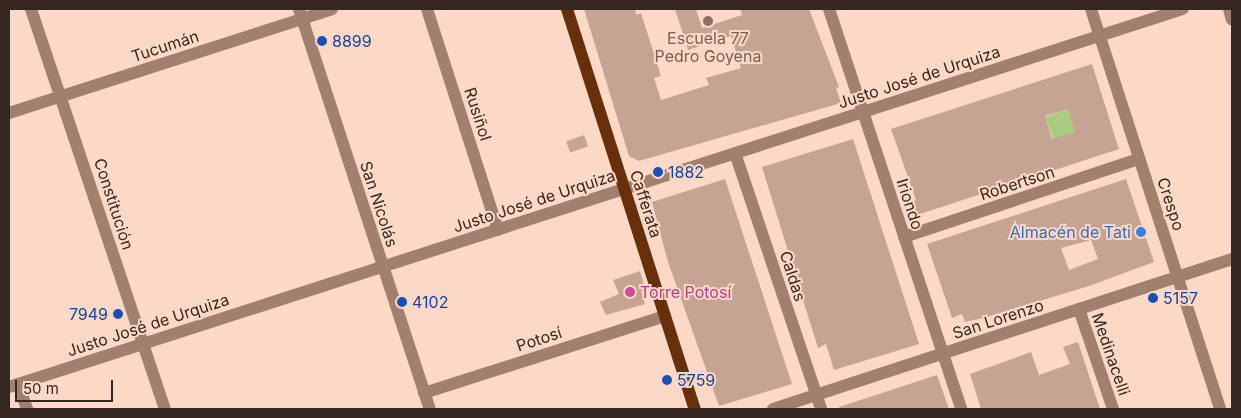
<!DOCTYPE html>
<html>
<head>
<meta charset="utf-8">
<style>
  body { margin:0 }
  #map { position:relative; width:1241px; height:418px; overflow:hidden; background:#fcd9c7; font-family:Inter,sans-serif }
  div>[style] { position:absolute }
  .green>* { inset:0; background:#aacc7f; transform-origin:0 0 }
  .building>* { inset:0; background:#c5a493; transform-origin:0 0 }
  .minor>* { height:12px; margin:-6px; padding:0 6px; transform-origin:6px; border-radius:6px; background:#a2806f }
  .major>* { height:12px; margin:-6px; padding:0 6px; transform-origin:6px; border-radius:6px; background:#682f0b }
  .dots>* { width:14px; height:14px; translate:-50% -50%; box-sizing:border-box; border:2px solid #fcd9c7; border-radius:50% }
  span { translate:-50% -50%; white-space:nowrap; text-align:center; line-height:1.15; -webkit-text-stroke:4px #fcd9c7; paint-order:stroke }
  .education-label { font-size:16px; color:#785e54 }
  .transit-label { font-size:16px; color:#164399 }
  .left { translate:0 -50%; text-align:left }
  .right { translate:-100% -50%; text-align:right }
  .street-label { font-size:16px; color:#342720 }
  .shop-label { font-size:16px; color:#366cbe }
  .hotel-label { font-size:16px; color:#b23c85 }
  .frame { position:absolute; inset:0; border:10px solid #342720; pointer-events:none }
  .scale { position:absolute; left:15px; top:380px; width:98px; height:22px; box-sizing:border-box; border:2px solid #342720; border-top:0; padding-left:6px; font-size:15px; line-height:18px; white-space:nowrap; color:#342720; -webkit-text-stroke:4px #fcd9c7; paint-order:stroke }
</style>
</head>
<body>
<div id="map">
  <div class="green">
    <i style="left:1068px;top:109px;width:24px;height:24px;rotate:71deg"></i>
  </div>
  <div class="building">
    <i style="clip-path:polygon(584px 9px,635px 9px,636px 15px,641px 13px,661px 76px,654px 78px,661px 100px,709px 85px,706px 78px,741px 68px,731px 36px,688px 50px,675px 9px,696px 9px,702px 28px,742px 15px,740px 9px,809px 9px,839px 87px,836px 88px,841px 103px,639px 161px,629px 156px)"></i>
    <i style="clip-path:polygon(evenodd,1092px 64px,1119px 149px,917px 215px,912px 202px,916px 200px,891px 129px,1092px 64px,1068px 109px,1075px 132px,1052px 139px,1045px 116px,1068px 109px)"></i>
    <i style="left:584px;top:135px;width:12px;height:19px;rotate:70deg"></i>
    <i style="clip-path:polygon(853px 139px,919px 344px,834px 370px,826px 344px,818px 348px,762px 167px)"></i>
    <i style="clip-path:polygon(725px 179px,792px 384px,719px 406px,668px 262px,652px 202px)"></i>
    <i style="clip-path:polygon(evenodd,1126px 179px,1154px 262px,1089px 286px,987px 317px,965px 322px,962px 314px,952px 318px,927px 244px,1126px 179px,1091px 240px,1098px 259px,1069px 270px,1061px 248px,1091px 240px)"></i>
    <i style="clip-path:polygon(640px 271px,645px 289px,641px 291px,645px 304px,606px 315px,600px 302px,619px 294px,613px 280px)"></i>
    <i style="clip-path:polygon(1078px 342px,1100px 409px,981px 409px,970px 374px,1031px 352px,1039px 375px,1070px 364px,1063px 347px)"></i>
    <i style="clip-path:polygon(937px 375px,949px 409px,839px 409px,839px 407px)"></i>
  </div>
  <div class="minor">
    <i style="left:31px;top:9px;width:422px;rotate:71.5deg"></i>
    <i style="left:299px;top:9px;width:421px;rotate:71.9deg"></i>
    <i style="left:427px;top:9px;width:232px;rotate:72.2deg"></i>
    <i style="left:829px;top:9px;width:421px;rotate:71.7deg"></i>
    <i style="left:1091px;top:9px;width:420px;rotate:72.1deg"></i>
    <i style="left:1229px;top:9px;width:11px;rotate:75deg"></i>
    <i style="left:9px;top:113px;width:339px;rotate:-17.8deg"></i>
    <i style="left:735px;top:153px;width:270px;rotate:71.4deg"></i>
    <i style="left:904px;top:237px;width:248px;rotate:-18.4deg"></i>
    <i style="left:1079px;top:309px;width:106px;rotate:71.2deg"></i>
    <i style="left:18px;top:384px;width:27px;rotate:70deg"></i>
    <i style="left:9px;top:387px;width:1233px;rotate:-17.85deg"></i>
    <i style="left:424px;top:393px;width:253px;rotate:-17.7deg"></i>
    <i style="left:773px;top:409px;width:483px;rotate:-18.1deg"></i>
  </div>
  <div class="major">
    <i style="left:567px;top:9px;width:420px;rotate:72.3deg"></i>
  </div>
  <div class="dots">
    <i style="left:708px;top:21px;background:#8d6e63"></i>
    <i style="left:322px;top:41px;background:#1a4fb4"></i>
    <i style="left:658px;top:172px;background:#1a4fb4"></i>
    <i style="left:1141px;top:232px;background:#3f7fe0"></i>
    <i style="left:630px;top:292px;background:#d1479c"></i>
    <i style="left:1153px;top:298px;background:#1a4fb4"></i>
    <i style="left:402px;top:302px;background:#1a4fb4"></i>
    <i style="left:118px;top:314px;background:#1a4fb4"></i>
    <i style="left:667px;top:380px;background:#1a4fb4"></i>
  </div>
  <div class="education-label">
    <span style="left:708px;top:47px">Escuela 77<br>Pedro Goyena</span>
  </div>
  <div class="transit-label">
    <span class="left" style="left:332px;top:41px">8899</span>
    <span class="left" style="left:668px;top:172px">1882</span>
    <span class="left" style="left:1163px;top:298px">5157</span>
    <span class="left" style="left:412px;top:302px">4102</span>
    <span class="right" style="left:108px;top:314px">7949</span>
    <span class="left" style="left:677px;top:380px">5759</span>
  </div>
  <div class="street-label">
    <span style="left:165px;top:46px;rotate:-18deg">Tucumán</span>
    <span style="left:919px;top:77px;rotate:-18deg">Justo José de Urquiza</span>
    <span style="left:478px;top:114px;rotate:72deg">Rusiñol</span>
    <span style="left:1017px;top:183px;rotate:-18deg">Robertson</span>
    <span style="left:534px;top:201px;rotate:-18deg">Justo José de Urquiza</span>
    <span style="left:114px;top:204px;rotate:72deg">Constitución</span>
    <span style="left:379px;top:204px;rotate:72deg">San Nicolás</span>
    <span style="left:646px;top:204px;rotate:72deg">Cafferata</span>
    <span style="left:910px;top:204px;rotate:72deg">Iriondo</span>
    <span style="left:1171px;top:204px;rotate:72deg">Crespo</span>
    <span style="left:793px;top:276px;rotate:72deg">Caldas</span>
    <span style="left:998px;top:319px;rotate:-18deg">San Lorenzo</span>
    <span style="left:148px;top:325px;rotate:-18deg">Justo José de Urquiza</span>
    <span style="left:539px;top:339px;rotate:-18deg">Potosí</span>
    <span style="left:1111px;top:354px;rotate:71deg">Medinacelli</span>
  </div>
  <div class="shop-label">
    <span class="right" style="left:1131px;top:232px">Almacén de Tati</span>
  </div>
  <div class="hotel-label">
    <span class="left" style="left:640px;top:292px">Torre Potosí</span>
  </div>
  <div class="frame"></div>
  <div class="scale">50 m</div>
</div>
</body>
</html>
